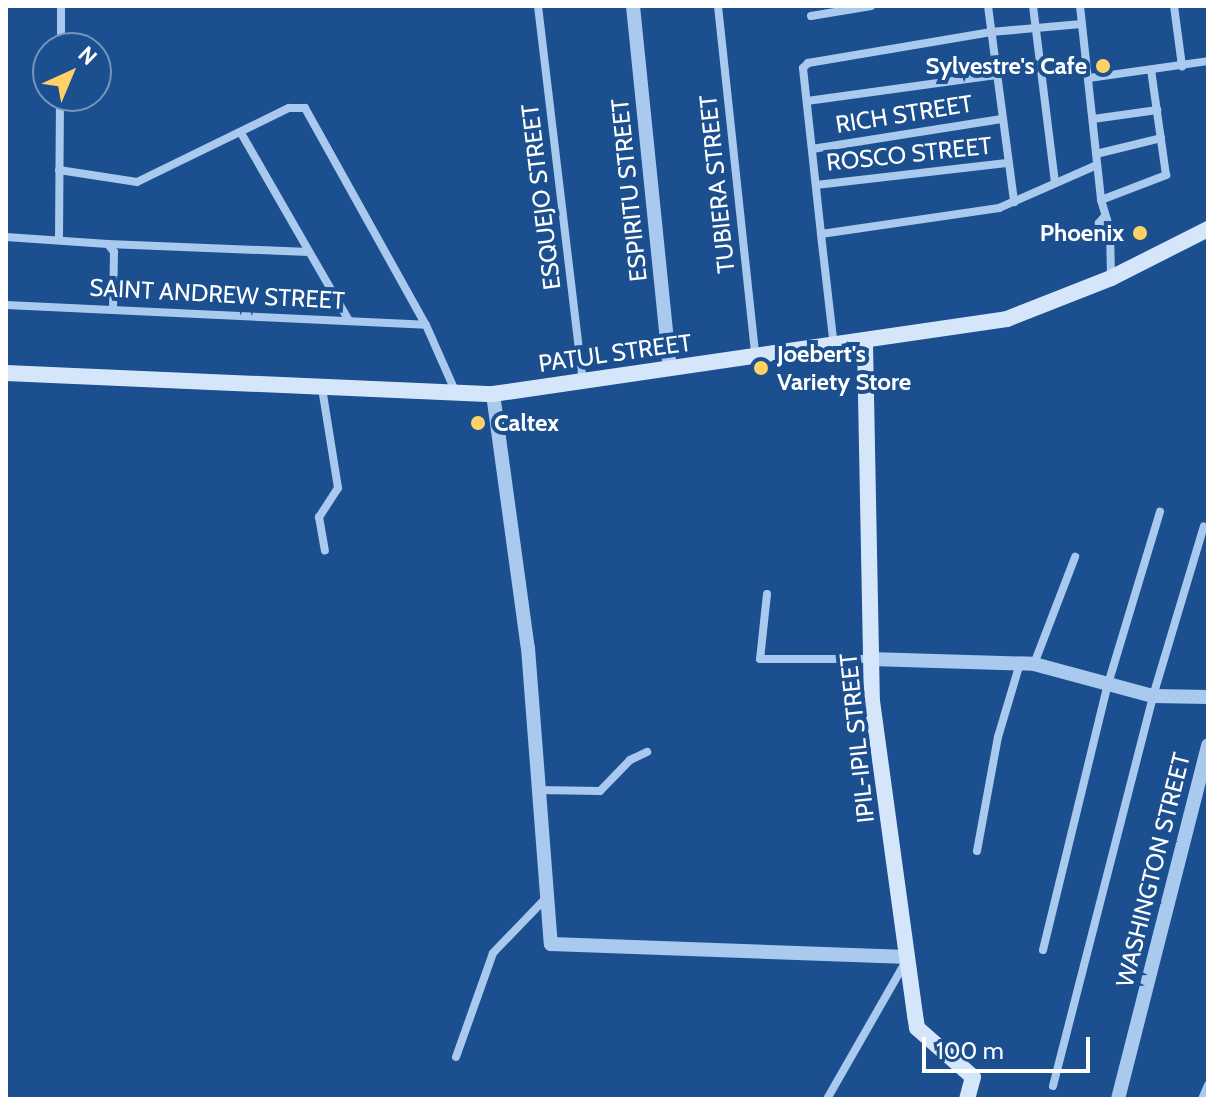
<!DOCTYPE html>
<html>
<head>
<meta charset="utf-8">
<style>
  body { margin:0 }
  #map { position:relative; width:1214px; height:1105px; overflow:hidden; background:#1b4f8f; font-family:Cabin,sans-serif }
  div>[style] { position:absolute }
  .minor>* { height:8px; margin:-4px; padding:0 4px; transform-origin:4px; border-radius:4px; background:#a9c9ee }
  .tertiary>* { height:14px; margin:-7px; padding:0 7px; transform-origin:7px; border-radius:7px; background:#a9c9ee }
  .secondary>* { height:16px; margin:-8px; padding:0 8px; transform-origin:8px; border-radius:8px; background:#d6e6fa }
  .dots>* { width:22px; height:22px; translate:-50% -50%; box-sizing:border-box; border:4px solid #1b4f8f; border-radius:50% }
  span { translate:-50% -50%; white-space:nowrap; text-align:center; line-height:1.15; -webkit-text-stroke:8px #1b4f8f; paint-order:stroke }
  .poi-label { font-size:24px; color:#fff; font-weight:700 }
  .right { translate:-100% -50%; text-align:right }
  .left { translate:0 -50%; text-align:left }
  .street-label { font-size:24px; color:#fff }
  .frame { position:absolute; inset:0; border:8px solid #fff; pointer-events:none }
  .north { position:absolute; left:32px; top:32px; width:80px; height:80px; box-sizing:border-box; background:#1b4f8f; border:2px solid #7695bc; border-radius:50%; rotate:44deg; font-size:22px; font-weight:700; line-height:32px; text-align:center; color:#fff }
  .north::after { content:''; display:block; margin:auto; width:28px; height:36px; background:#ffd166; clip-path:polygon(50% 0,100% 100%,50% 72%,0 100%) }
  .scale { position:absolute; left:922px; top:1037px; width:168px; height:36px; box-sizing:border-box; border:4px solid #fff; border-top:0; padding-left:10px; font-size:24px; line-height:28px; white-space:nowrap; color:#fff; -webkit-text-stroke:6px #1b4f8f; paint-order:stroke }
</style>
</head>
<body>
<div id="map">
  <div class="minor">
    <i style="left:538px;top:6px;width:379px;rotate:83.2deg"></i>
    <i style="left:718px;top:6px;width:351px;rotate:83.9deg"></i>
    <i style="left:988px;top:6px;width:198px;rotate:82.4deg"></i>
    <i style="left:1033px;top:6px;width:178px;rotate:82.9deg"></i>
    <i style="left:1080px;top:6px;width:195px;rotate:83.8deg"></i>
    <i style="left:1101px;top:200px;width:30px;rotate:73deg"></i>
    <i style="left:1110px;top:229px;width:49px;rotate:88.8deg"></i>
    <i style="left:1174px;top:6px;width:61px;rotate:82.4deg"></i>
    <i style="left:811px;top:16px;width:61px;rotate:-9.5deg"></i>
    <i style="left:61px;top:48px;width:42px;rotate:-90deg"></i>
    <i style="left:1089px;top:78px;width:120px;rotate:-8.1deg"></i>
    <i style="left:807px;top:101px;width:191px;rotate:-7.8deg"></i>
    <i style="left:1093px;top:119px;width:65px;rotate:-8deg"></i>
    <i style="left:241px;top:133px;width:217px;rotate:60.1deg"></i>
    <i style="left:812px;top:149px;width:192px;rotate:-9deg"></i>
    <i style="left:1096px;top:154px;width:67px;rotate:-13.8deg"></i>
    <i style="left:59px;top:170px;width:79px;rotate:8.7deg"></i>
    <i style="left:137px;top:182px;width:169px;rotate:-26deg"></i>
    <i style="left:289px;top:108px;width:16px"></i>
    <i style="left:305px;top:108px;width:248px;rotate:60.9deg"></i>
    <i style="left:426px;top:325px;width:74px;rotate:66.2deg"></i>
    <i style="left:816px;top:185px;width:192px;rotate:-6.6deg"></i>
    <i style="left:1101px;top:200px;width:70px;rotate:-21deg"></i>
    <i style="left:1166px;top:175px;width:106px;rotate:-98.1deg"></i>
    <i style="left:1104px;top:217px;width:8px;rotate:130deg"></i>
    <i style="left:1099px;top:223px;width:19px;rotate:65deg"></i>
    <i style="left:821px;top:234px;width:167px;rotate:-96.2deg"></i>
    <i style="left:803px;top:68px;width:7px;rotate:-45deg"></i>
    <i style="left:808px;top:63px;width:186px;rotate:-9.6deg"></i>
    <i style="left:991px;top:32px;width:91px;rotate:-5deg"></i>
    <i style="left:6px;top:237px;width:102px;rotate:3.9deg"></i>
    <i style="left:108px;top:244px;width:10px;rotate:53deg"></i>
    <i style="left:114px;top:252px;width:56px;rotate:91deg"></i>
    <i style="left:59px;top:239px;width:143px;rotate:-89.6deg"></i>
    <i style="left:108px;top:244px;width:201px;rotate:2.3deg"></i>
    <i style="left:6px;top:305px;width:420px;rotate:2.7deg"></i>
    <i style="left:834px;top:347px;width:114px;rotate:-96.6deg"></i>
    <i style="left:821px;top:234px;width:180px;rotate:-8.3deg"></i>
    <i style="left:999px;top:208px;width:107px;rotate:-23.7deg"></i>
    <i style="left:322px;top:388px;width:101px;rotate:80.9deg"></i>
    <i style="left:338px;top:488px;width:35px;rotate:123deg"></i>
    <i style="left:319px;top:517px;width:34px;rotate:80deg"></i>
    <i style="left:767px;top:594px;width:65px;rotate:96.1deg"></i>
    <i style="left:760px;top:659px;width:110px"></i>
    <i style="left:1034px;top:664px;width:115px;rotate:-69deg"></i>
    <i style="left:537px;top:790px;width:63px;rotate:0.9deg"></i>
    <i style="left:600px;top:791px;width:43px;rotate:-45.9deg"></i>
    <i style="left:630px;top:760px;width:19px;rotate:-25deg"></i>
    <i style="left:977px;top:851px;width:116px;rotate:-79.6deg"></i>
    <i style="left:998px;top:737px;width:77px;rotate:-73.4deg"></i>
    <i style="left:1043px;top:950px;width:274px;rotate:-76.3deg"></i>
    <i style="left:1108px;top:684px;width:180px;rotate:-73.2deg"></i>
    <i style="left:456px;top:1057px;width:110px;rotate:-70.4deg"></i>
    <i style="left:493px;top:953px;width:75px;rotate:-46.1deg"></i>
    <i style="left:1053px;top:1086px;width:403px;rotate:-75.6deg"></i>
    <i style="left:1153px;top:696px;width:177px;rotate:-73.3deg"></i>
    <i style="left:827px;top:1099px;width:159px;rotate:-60.2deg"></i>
    <i style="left:1202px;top:1099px;width:15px;rotate:-67deg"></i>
  </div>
  <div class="tertiary">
    <i style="left:633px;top:6px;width:365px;rotate:84.2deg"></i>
    <i style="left:493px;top:394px;width:256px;rotate:82.2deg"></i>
    <i style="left:528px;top:648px;width:297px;rotate:85.6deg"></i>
    <i style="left:551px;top:944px;width:357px;rotate:2.1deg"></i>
    <i style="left:870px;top:659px;width:164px;rotate:1.7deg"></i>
    <i style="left:1034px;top:664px;width:123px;rotate:15.1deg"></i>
    <i style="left:1153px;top:696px;width:55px;rotate:1deg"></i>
    <i style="left:1118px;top:1099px;width:365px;rotate:-75.7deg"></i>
  </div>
  <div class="secondary">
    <i style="left:865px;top:343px;width:358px;rotate:88.9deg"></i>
    <i style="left:872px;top:701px;width:317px;rotate:82.2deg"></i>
    <i style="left:915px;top:1015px;width:13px;rotate:81deg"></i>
    <i style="left:917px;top:1028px;width:74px;rotate:41.2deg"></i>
    <i style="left:973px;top:1077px;width:23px;rotate:105deg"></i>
    <i style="left:6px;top:373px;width:487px;rotate:2.5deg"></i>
    <i style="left:493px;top:394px;width:519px;rotate:-8.3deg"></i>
    <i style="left:1007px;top:319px;width:112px;rotate:-21.5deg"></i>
    <i style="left:1111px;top:278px;width:109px;rotate:-26.8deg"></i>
  </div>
  <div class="dots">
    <i style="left:1103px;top:66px;background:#ffd166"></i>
    <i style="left:1140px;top:233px;background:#ffd166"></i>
    <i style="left:761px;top:368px;background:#ffd166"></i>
    <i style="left:478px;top:423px;background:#ffd166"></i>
  </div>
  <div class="poi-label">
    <span class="right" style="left:1087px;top:66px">Sylvestre's Cafe</span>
    <span class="right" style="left:1124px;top:233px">Phoenix</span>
    <span class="left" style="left:777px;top:368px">Joebert's<br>Variety Store</span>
    <span class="left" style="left:494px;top:423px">Caltex</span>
  </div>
  <div class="street-label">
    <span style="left:904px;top:114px;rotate:-9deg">RICH STREET</span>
    <span style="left:909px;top:154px;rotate:-6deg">ROSCO STREET</span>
    <span style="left:717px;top:184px;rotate:-96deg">TUBIERA STREET</span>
    <span style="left:629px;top:190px;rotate:-96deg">ESPIRITU STREET</span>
    <span style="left:541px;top:197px;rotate:-97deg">ESQUEJO STREET</span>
    <span style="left:217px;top:294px;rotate:3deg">SAINT ANDREW STREET</span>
    <span style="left:615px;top:353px;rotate:-8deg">PATUL STREET</span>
    <span style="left:857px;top:738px;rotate:-96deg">IPIL-IPIL STREET</span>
    <span style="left:1153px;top:870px;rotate:-76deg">WASHINGTON STREET</span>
  </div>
  <div class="frame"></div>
  <div class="north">N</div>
  <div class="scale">100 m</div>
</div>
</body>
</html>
